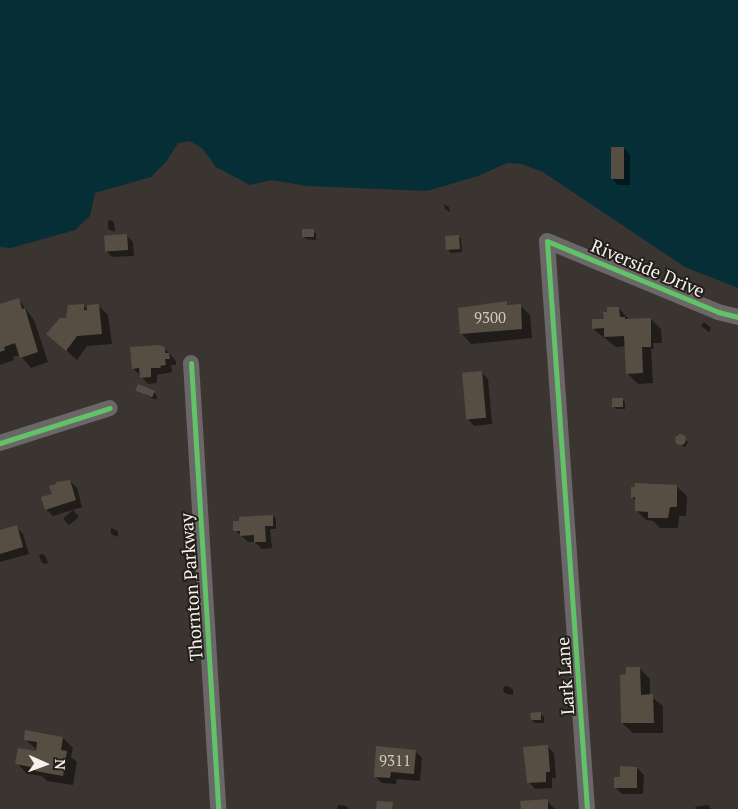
<!DOCTYPE html>
<html>
<head>
<meta charset="utf-8">
<style>
  body { margin:0 }
  #map { position:relative; width:738px; height:809px; overflow:hidden; background:#3a3531; font-family:"PT Serif",serif }
  div>[style] { position:absolute }
  .water>* { inset:0; background:#052e36 }
  .shadow>* { inset:0; background:#0007; transform-origin:0 0 }
  .building>* { inset:0; background:#574e43; transform-origin:0 0 }
  .round { border-radius:50% }
  .minor>* { height:16px; margin:-8px; padding:0 8px; transform-origin:8px; border-radius:8px; background:#6b6768 }
  .cycleway>* { height:5px; margin:-2.5px; padding:0 2.5px; transform-origin:2.5px; border-radius:2.5px; background:#61c268 }
  span { translate:-50% -50%; white-space:nowrap; text-align:center; line-height:1.15; -webkit-text-stroke:4px #221e1a; paint-order:stroke }
  .number-label { font-size:15px; color:#cfc8c2 }
  .number-label span { -webkit-text-stroke-width:0 }
  .street-label { font-size:18px; color:#f7f1ec }
  .north { position:absolute; left:20px; top:739px; width:50px; height:50px; -webkit-text-stroke:4px #221e1a; paint-order:stroke; rotate:92deg; font-size:14px; font-weight:700; line-height:20px; text-align:center; color:#f7f1ec }
  .north::after { content:''; display:block; margin:auto; width:18px; height:22px; background:#f7f1ec; clip-path:polygon(50% 0,100% 100%,50% 72%,0 100%) }
</style>
</head>
<body>
<div id="map">
  <div class="water">
    <i style="clip-path:polygon(0 0,738px 0,738px 288px,685px 267px,543px 172px,522px 164px,507px 163px,478px 176px,427px 191px,308px 186px,271px 180px,250px 185px,216px 167px,203px 149px,190px 141px,178px 143px,166px 162px,151px 177px,95px 193px,90px 216px,75px 230px,11px 248px,0 247px)"></i>
  </div>
  <div class="shadow">
    <i style="clip-path:polygon(624px 148px,630px 155px,630px 185px,618px 185px,612px 178px)"></i>
    <i style="clip-path:polygon(444px 204px,449px 207px,450px 212px,445px 209px)"></i>
    <i style="clip-path:polygon(111px 220px,114px 223px,115px 232px,108px 229px,108px 221px)"></i>
    <i style="clip-path:polygon(313px 231px,316px 234px,316px 240px,306px 239px,303px 236px)"></i>
    <i style="clip-path:polygon(126px 235px,133px 242px,134px 256px,112px 257px,106px 250px)"></i>
    <i style="clip-path:polygon(458px 236px,461px 239px,462px 252px,451px 253px,448px 250px)"></i>
    <i style="clip-path:polygon(18px 299px,34px 320px,48px 362px,31px 368px,20px 355px,13px 357px,14px 360px,0 365px,0 305px)"></i>
    <i style="clip-path:polygon(506px 303px,509px 306px,520px 305px,530px 315px,532px 338px,471px 344px,461px 333px)"></i>
    <i style="clip-path:polygon(83px 305px,88px 310px,98px 305px,108px 315px,112px 344px,87px 346px,77px 360px,48px 334px)"></i>
    <i style="clip-path:polygon(619px 308px,629px 320px,651px 319px,661px 329px,662px 343px,653px 343px,654px 349px,651px 349px,653px 383px,638px 384px,627px 373px,626px 346px,616px 347px,593px 329px)"></i>
    <i style="clip-path:polygon(704px 322px,711px 328px,709px 332px,701px 326px)"></i>
    <i style="clip-path:polygon(164px 348px,176px 361px,176px 365px,171px 365px,172px 372px,157px 375px,157px 383px,148px 384px,133px 368px)"></i>
    <i style="clip-path:polygon(482px 373px,488px 379px,492px 424px,474px 426px,468px 419px)"></i>
    <i style="clip-path:polygon(136px 390px,154px 393px,157px 396px,156px 400px)"></i>
    <i style="clip-path:polygon(622px 399px,625px 402px,625px 409px,616px 409px,613px 406px)"></i>
    <i style="clip-path:polygon(679px 434px,688px 442px,685px 447px,676px 442px,676px 435px)"></i>
    <i style="clip-path:polygon(70px 481px,77px 488px,82px 507px,53px 516px,46px 509px,53px 495px)"></i>
    <i style="clip-path:polygon(676px 486px,687px 496px,686px 516px,679px 516px,678px 528px,660px 528px,653px 521px,646px 520px,636px 510px,636px 501px,632px 497px)"></i>
    <i style="left:73px;top:510px;width:9px;height:13px;rotate:49deg"></i>
    <i style="clip-path:polygon(273px 516px,276px 519px,276px 529px,270px 529px,272px 548px,262px 549px,255px 542px,248px 542px,235px 530px)"></i>
    <i style="clip-path:polygon(16px 527px,23px 534px,29px 554px,0 562px,0 532px)"></i>
    <i style="clip-path:polygon(111px 528px,118px 531px,118px 537px,111px 534px)"></i>
    <i style="clip-path:polygon(43px 554px,46px 557px,48px 563px,44px 564px,41px 561px,39px 555px)"></i>
    <i style="clip-path:polygon(640px 669px,650px 679px,650px 696px,663px 706px,663px 733px,633px 733px,622px 723px)"></i>
    <i style="clip-path:polygon(504px 686px,510px 687px,513px 690px,513px 695px,506px 694px,503px 691px)"></i>
    <i style="clip-path:polygon(541px 714px,544px 717px,544px 723px,535px 723px,532px 720px)"></i>
    <i style="clip-path:polygon(63px 738px,73px 748px,71px 757px,77px 762px,73px 785px,47px 781px,42px 776px,27px 774px,17px 763px,36px 752px,37px 750px,25px 739px)"></i>
    <i style="clip-path:polygon(547px 746px,554px 753px,556px 778px,552px 778px,552px 788px,535px 789px,529px 782px,526px 773px,524px 748px)"></i>
    <i style="clip-path:polygon(415px 751px,422px 758px,420px 781px,397px 779px,396px 784px,382px 783px,375px 776px)"></i>
    <i style="clip-path:polygon(637px 768px,644px 775px,643px 794px,622px 794px,615px 787px)"></i>
    <i style="clip-path:polygon(547px 801px,555px 809px,522px 809px)"></i>
    <i style="clip-path:polygon(338px 805px,346px 806px,349px 809px,337px 809px)"></i>
    <i style="clip-path:polygon(708px 805px,711px 809px,696px 809px,695px 807px)"></i>
  </div>
  <div class="building">
    <i style="left:611px;top:147px;width:13px;height:32px"></i>
    <i style="left:302px;top:229px;width:12px;height:8px"></i>
    <i style="left:127px;top:234px;width:16px;height:23px;rotate:86deg"></i>
    <i style="left:459px;top:235px;width:14px;height:14px;rotate:86deg"></i>
    <i style="clip-path:polygon(19px 298px,22px 309px,25px 308px,38px 352px,20px 358px,15px 343px,4px 347px,5px 350px,0 352px,0 304px)"></i>
    <i style="clip-path:polygon(507px 301px,507px 305px,521px 304px,522px 329px,460px 334px,458px 308px)"></i>
    <i style="clip-path:polygon(84px 304px,84px 310px,87px 310px,87px 305px,99px 304px,102px 334px,77px 336px,66px 351px,46px 334px,60px 318px,66px 318px,68px 305px)"></i>
    <i style="clip-path:polygon(607px 307px,619px 307px,620px 317px,625px 317px,625px 319px,651px 318px,651px 347px,642px 347px,643px 373px,626px 374px,624px 336px,604px 337px,604px 328px,592px 329px,592px 319px,604px 319px,603px 312px,607px 312px)"></i>
    <i style="clip-path:polygon(159px 345px,165px 347px,165px 353px,169px 353px,170px 359px,165px 359px,166px 365px,160px 366px,161px 368px,151px 368px,151px 377px,140px 378px,139px 368px,132px 369px,130px 347px)"></i>
    <i style="left:482px;top:371px;width:47px;height:20px;rotate:85deg"></i>
    <i style="left:138px;top:384px;width:18px;height:7px;rotate:22deg"></i>
    <i style="left:612px;top:398px;width:11px;height:9px"></i>
    <i class="round" style="left:674.5px;top:433.5px;width:11px;height:11px"></i>
    <i style="clip-path:polygon(70px 480px,76px 500px,45px 510px,41px 497px,52px 494px,49px 486px,56px 484px,56px 482px)"></i>
    <i style="clip-path:polygon(635px 483px,677px 485px,677px 507px,670px 507px,668px 518px,648px 518px,648px 512px,635px 511px,635px 497px,631px 498px,631px 487px,635px 487px)"></i>
    <i style="clip-path:polygon(273px 515px,273px 526px,265px 526px,266px 542px,254px 542px,254px 535px,240px 536px,240px 531px,233px 531px,233px 521px,239px 521px,239px 517px)"></i>
    <i style="clip-path:polygon(17px 525px,23px 547px,0 554px,0 530px)"></i>
    <i style="clip-path:polygon(626px 667px,640px 667px,641px 695px,653px 694px,654px 723px,621px 723px,620px 675px,626px 674px)"></i>
    <i style="clip-path:polygon(541px 712px,541px 720px,531px 720px,530px 713px)"></i>
    <i style="clip-path:polygon(25px 730px,63px 737px,61px 750px,67px 751px,63px 776px,35px 771px,36px 768px,15px 764px,18px 748px,36px 751px,37px 742px,24px 740px)"></i>
    <i style="clip-path:polygon(548px 745px,550px 772px,546px 772px,546px 782px,527px 783px,523px 747px)"></i>
    <i style="clip-path:polygon(376px 746px,416px 750px,414px 774px,391px 772px,390px 778px,374px 777px)"></i>
    <i style="clip-path:polygon(620px 766px,637px 767px,637px 788px,614px 788px,614px 777px,620px 777px)"></i>
    <i style="clip-path:polygon(548px 799px,548px 809px,521px 809px,520px 801px)"></i>
    <i style="clip-path:polygon(377px 801px,393px 802px,392px 809px,376px 809px)"></i>
  </div>
  <div class="minor">
    <i style="left:191px;top:363px;width:447px;rotate:86.5deg"></i>
    <i style="left:0;top:443px;width:115px;rotate:-17.7deg"></i>
    <i style="left:587px;top:809px;width:569px;rotate:-94.03deg"></i>
    <i style="left:547px;top:241px;width:185px;rotate:22.5deg"></i>
    <i style="left:718px;top:312px;width:21px;rotate:14deg"></i>
  </div>
  <div class="cycleway">
    <i style="left:191px;top:363px;width:447px;rotate:86.5deg"></i>
    <i style="left:0;top:443px;width:115px;rotate:-17.7deg"></i>
    <i style="left:587px;top:809px;width:569px;rotate:-94.03deg"></i>
    <i style="left:547px;top:241px;width:185px;rotate:22.5deg"></i>
    <i style="left:718px;top:312px;width:21px;rotate:14deg"></i>
  </div>
  <div class="number-label">
    <span style="left:490px;top:318px">9300</span>
    <span style="left:395px;top:761px">9311</span>
  </div>
  <div class="street-label">
    <span style="left:648px;top:268px;rotate:23deg">Riverside Drive</span>
    <span style="left:191px;top:587px;rotate:-94deg">Thornton Parkway</span>
    <span style="left:565px;top:676px;rotate:-94deg">Lark Lane</span>
  </div>
  <div class="north">N</div>
</div>
</body>
</html>
